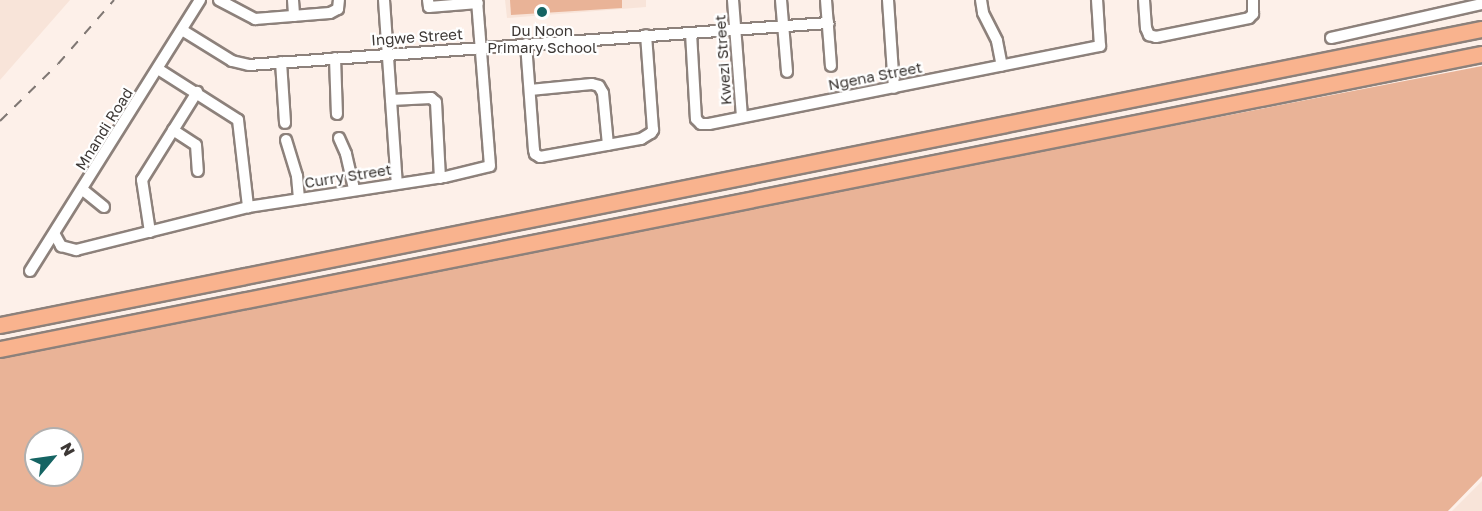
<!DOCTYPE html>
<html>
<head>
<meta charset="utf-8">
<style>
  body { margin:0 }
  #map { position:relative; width:1482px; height:511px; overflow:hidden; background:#fdf0e9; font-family:"Golos Text",sans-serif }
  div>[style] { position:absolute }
  .built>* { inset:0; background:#f8e4d9 }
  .green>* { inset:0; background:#e9b397 }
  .roads { filter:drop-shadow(2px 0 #8d817b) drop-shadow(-2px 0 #8d817b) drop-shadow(0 2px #8d817b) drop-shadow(0 -2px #8d817b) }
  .minor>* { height:10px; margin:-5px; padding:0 5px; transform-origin:5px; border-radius:5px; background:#fff }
  .highway>* { height:15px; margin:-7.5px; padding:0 7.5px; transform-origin:7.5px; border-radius:7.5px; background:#f9b38e }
  .rail>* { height:2px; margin-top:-1px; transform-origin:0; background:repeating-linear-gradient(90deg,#7f7773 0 10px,transparent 0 20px) }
  .dots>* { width:16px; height:16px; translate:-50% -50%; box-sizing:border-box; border:3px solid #fff; border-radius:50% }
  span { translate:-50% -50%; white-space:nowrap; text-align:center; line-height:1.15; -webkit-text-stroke:4.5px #fff; paint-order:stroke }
  .poi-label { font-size:15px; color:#3d3835 }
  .street-label { font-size:15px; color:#3d3835 }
  .north { position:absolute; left:24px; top:427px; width:60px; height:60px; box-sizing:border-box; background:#fff; border:2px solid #b1afae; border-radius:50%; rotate:61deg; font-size:16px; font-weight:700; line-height:24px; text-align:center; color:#3d3835 }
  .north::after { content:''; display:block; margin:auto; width:21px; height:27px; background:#156463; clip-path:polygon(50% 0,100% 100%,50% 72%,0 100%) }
</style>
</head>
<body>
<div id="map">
  <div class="built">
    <i style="clip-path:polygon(0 0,70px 0,0 80px)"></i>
    <i style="clip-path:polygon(505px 0,646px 0,646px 7px,507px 18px)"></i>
    <i style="clip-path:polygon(1482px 481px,1482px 511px,1452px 511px)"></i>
  </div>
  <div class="green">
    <i style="clip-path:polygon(510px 0,622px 0,622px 8px,511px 15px)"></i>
    <i style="clip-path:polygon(evenodd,1482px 66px,1482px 476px,1448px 511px,0 511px,0 358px,713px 215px,1482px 66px,36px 439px,72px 439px,72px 475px,36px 475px,36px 439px)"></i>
  </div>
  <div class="roads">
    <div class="minor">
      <i style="left:219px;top:0;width:41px;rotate:27.8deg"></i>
      <i style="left:255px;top:19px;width:75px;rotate:-4.6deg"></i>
      <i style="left:330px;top:13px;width:9px;rotate:-27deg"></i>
      <i style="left:338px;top:9px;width:9px;rotate:-84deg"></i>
      <i style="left:293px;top:0;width:16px;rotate:86deg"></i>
      <i style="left:384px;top:0;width:184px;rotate:86deg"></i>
      <i style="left:428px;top:0;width:7px;rotate:82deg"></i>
      <i style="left:429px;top:7px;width:49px;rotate:-4.7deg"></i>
      <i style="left:733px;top:0;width:117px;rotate:85.6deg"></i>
      <i style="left:781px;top:0;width:72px;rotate:85.2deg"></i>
      <i style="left:826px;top:0;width:66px;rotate:85.7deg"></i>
      <i style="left:888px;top:0;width:88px;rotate:86.1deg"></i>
      <i style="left:981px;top:0;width:13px;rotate:81deg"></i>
      <i style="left:983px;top:13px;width:31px;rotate:63deg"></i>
      <i style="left:997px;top:41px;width:25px;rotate:79deg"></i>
      <i style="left:1144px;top:0;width:28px;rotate:86deg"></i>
      <i style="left:1146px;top:28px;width:8px;rotate:67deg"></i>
      <i style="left:1149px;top:35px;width:7px;rotate:16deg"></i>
      <i style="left:1156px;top:37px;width:95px;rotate:-11.5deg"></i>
      <i style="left:1249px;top:18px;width:6px;rotate:-45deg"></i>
      <i style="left:1253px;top:14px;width:14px;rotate:-90deg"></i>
      <i style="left:182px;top:30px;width:59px;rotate:31.8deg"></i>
      <i style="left:232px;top:61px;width:17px;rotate:13deg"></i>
      <i style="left:249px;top:65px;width:581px;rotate:-4.15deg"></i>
      <i style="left:691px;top:33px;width:86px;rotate:86.7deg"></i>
      <i style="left:696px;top:119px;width:7px;rotate:45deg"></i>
      <i style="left:701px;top:124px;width:8px"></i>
      <i style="left:709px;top:124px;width:399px;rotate:-11.3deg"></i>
      <i style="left:1100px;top:46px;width:46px;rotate:-93.7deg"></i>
      <i style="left:1331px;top:38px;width:155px;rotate:-12.7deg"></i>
      <i style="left:526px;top:44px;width:106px;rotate:85.7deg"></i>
      <i style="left:534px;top:150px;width:4px;rotate:76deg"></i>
      <i style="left:535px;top:154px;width:6px;rotate:31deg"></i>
      <i style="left:540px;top:157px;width:103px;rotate:-10.1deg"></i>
      <i style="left:641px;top:139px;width:12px;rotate:-31deg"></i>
      <i style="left:651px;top:133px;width:4px;rotate:-56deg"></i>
      <i style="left:653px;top:130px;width:95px;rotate:-94.2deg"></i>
      <i style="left:335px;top:58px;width:56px;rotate:88deg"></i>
      <i style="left:281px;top:62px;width:61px;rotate:86.2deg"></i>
      <i style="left:158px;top:69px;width:95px;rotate:32.5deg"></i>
      <i style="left:238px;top:120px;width:88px;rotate:83.4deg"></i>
      <i style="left:530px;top:90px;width:62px;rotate:-5.5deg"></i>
      <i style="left:592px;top:84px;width:7px;rotate:16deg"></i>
      <i style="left:599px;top:86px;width:8px;rotate:60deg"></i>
      <i style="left:603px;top:93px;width:52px;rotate:84.5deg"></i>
      <i style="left:391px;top:100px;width:40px;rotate:-2.9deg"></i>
      <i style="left:431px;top:98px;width:6px;rotate:39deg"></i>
      <i style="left:436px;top:102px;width:76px;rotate:87deg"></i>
      <i style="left:173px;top:130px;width:27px;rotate:33deg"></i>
      <i style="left:196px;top:145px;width:26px;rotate:86deg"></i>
      <i style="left:339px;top:138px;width:17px;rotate:66deg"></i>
      <i style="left:346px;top:154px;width:37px;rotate:77deg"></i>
      <i style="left:286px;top:140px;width:38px;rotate:73deg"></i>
      <i style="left:297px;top:176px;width:23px;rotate:85deg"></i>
      <i style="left:83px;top:190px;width:27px;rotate:39deg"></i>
      <i style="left:150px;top:232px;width:53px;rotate:-98.7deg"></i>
      <i style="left:142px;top:180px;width:104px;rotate:-58deg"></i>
      <i style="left:55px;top:235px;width:13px;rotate:61deg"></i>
      <i style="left:61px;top:246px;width:16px;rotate:15deg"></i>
      <i style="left:76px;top:250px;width:177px;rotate:-14deg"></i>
      <i style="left:248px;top:207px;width:199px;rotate:-8.7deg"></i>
      <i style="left:445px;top:177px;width:46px;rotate:-13.7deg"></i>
      <i style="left:490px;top:166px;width:167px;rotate:-94.5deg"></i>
      <i style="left:30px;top:271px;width:320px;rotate:-57.9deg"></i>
    </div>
    <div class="highway">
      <i style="left:0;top:325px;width:1511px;rotate:-11.3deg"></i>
      <i style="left:0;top:349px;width:1511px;rotate:-11.26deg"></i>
    </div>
  </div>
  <div class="rail">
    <i style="left:0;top:121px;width:81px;rotate:-44.5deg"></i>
    <i style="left:58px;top:64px;width:85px;rotate:-48.8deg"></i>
  </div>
  <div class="dots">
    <i style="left:542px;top:12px;background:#156463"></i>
  </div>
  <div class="poi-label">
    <span style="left:542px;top:39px">Du Noon<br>Primary School</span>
  </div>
  <div class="street-label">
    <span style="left:417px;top:37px;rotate:-4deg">Ingwe Street</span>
    <span style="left:723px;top:60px;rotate:-94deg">Kwezi Street</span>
    <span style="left:875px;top:76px;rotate:-11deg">Ngena Street</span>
    <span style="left:104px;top:129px;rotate:-58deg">Mnandi Road</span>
    <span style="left:348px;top:176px;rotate:-9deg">Curry Street</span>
  </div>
  <div class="north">N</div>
</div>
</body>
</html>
